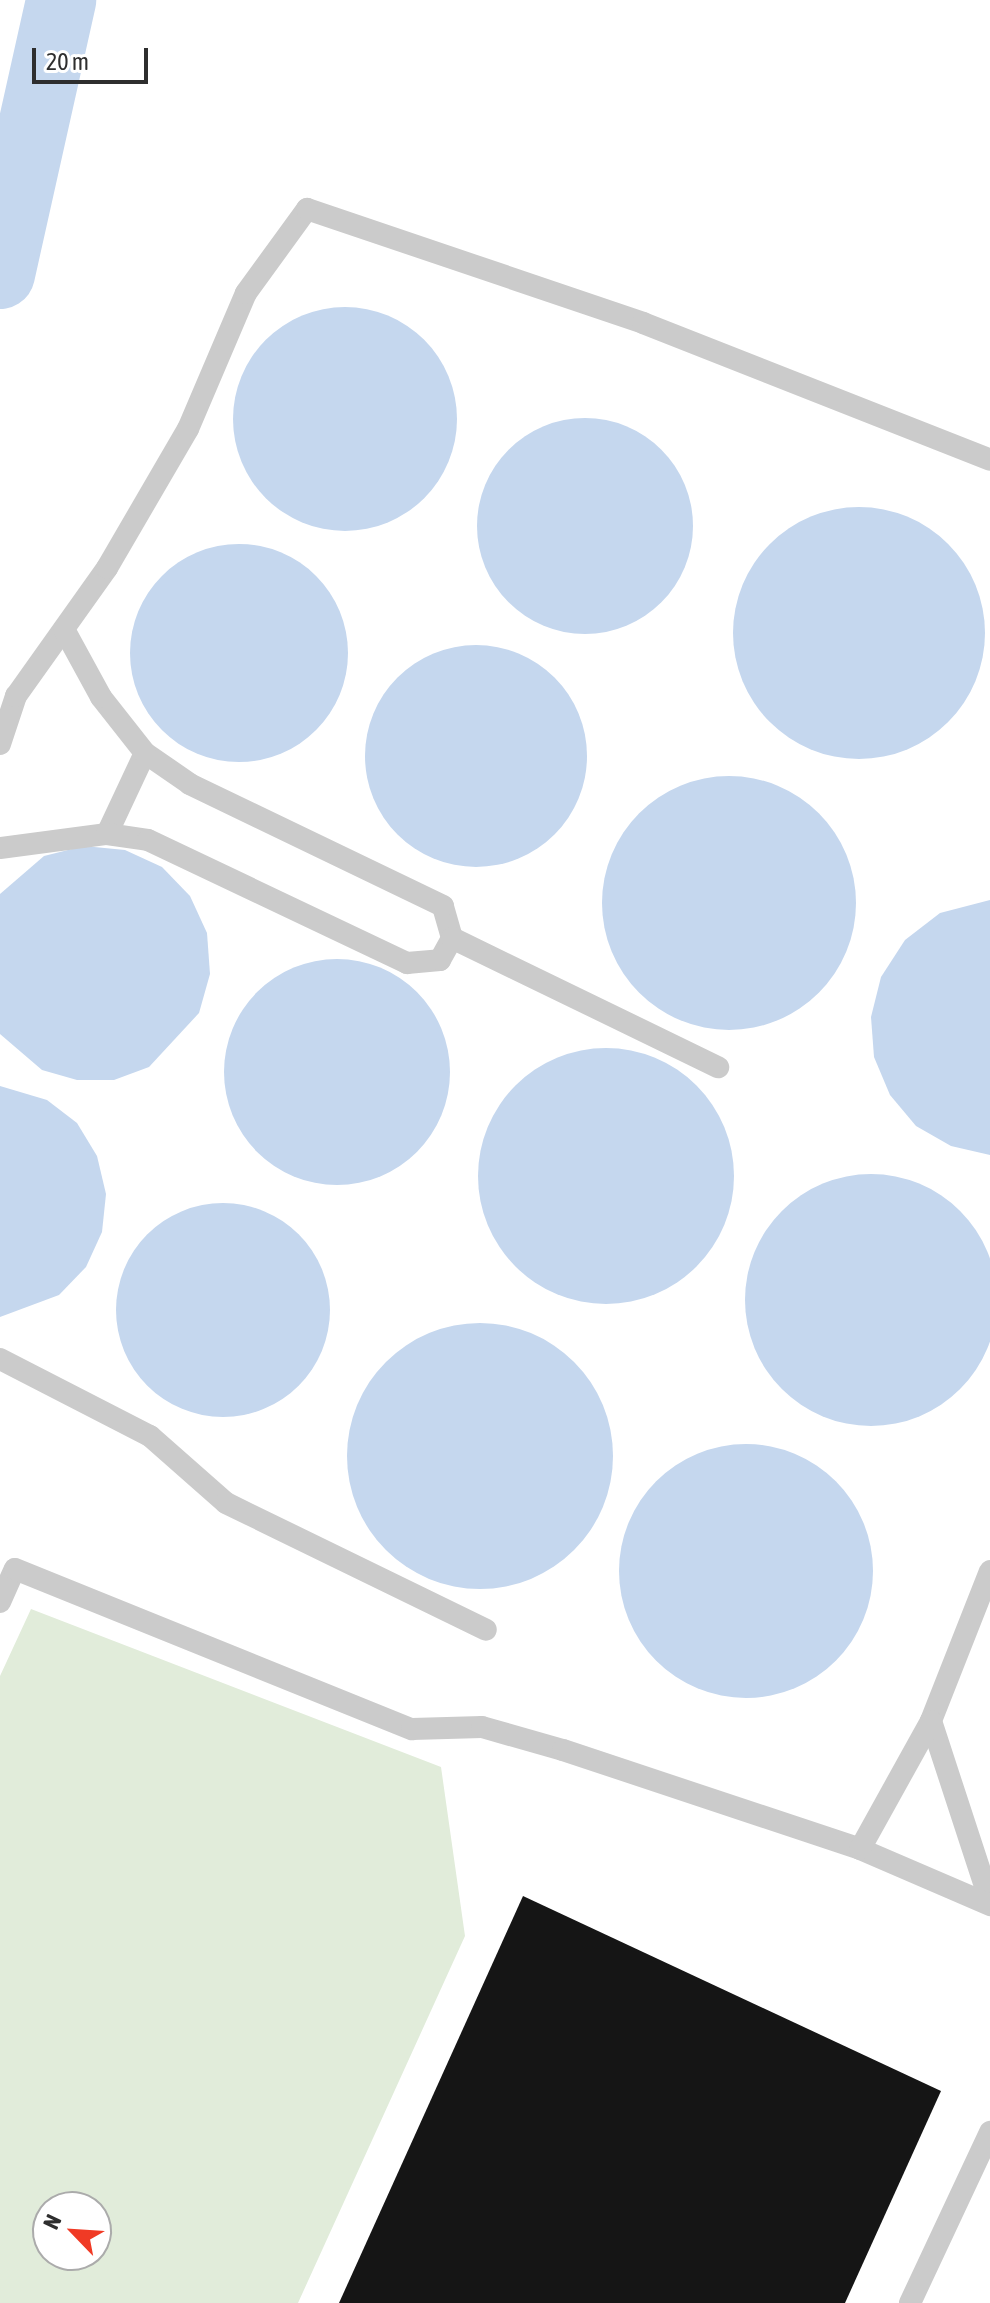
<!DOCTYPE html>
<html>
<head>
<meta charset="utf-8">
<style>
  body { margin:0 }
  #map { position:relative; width:990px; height:2303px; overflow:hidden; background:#fff; font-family:"Asap Condensed",sans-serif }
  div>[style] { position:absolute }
  .green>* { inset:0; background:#e1ecda }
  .water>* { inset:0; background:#c5d7ee }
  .round { border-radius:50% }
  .river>* { height:70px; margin:-35px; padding:0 35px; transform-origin:35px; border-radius:35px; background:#c5d7ee }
  .building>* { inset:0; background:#151515 }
  .service>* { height:22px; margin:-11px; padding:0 11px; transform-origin:11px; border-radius:11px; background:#cbcbcb }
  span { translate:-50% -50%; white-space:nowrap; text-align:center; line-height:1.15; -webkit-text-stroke:8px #fff; paint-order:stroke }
  .north { position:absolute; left:32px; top:2191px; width:80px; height:80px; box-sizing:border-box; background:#fff; border:2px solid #ababab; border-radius:50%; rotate:295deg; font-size:22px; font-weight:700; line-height:32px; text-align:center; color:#2e2e2e }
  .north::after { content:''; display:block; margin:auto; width:28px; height:36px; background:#f03a25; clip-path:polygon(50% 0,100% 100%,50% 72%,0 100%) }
  .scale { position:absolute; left:32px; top:48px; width:116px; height:36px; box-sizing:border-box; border:4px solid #2e2e2e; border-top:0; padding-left:10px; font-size:24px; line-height:28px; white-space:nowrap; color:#2e2e2e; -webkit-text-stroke:6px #fff; paint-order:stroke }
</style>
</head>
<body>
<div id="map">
  <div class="green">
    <i style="clip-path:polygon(evenodd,31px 1609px,441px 1767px,465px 1936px,298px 2303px,0 2303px,0 1676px,31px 1609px,48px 2207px,96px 2207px,96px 2255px,48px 2255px,48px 2207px)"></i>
  </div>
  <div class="water">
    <i class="round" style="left:233px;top:307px;width:224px;height:224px"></i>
    <i class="round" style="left:477px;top:418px;width:216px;height:216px"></i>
    <i class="round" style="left:733px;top:507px;width:252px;height:252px"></i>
    <i class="round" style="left:130px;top:544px;width:218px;height:218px"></i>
    <i class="round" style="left:365px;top:645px;width:222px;height:222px"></i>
    <i class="round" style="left:602px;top:776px;width:254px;height:254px"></i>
    <i style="clip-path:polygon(84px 846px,125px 850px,162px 867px,190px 896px,207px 933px,210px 974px,199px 1013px,149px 1067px,114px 1080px,77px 1080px,42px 1070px,0 1034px,0 894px,44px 856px)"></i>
    <i style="clip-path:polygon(990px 900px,990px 1155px,951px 1146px,916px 1126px,890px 1095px,874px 1057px,871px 1017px,881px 977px,905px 940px,940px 913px)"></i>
    <i class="round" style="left:224px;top:959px;width:226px;height:226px"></i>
    <i class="round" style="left:478px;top:1048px;width:256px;height:256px"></i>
    <i style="clip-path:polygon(0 1086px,47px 1100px,77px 1123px,97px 1156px,106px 1194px,102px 1232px,86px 1267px,59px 1295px,0 1317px)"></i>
    <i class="round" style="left:745px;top:1174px;width:252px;height:252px"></i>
    <i class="round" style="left:116px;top:1203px;width:214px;height:214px"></i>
    <i class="round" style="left:347px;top:1323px;width:266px;height:266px"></i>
    <i class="round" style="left:619px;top:1444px;width:254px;height:254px"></i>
  </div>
  <div class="river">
    <i style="left:0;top:274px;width:281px;rotate:-77.4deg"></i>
  </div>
  <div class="building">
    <i style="clip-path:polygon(523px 1896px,941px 2091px,845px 2303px,339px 2303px)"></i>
  </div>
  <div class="service">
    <i style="left:0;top:744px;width:51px;rotate:-71.6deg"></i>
    <i style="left:16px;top:696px;width:157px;rotate:-54.6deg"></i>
    <i style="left:107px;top:568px;width:161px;rotate:-59.8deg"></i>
    <i style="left:188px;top:429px;width:148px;rotate:-66.9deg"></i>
    <i style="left:246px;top:293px;width:104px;rotate:-54deg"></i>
    <i style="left:307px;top:209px;width:355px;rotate:18.7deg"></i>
    <i style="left:643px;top:323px;width:373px;rotate:21.5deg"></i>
    <i style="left:107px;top:834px;width:89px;rotate:-64.9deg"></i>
    <i style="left:0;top:848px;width:108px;rotate:-7.5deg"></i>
    <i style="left:107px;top:834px;width:41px;rotate:8.3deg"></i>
    <i style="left:148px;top:840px;width:287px;rotate:25.4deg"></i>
    <i style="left:407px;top:963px;width:33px;rotate:-5deg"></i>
    <i style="left:440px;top:960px;width:25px;rotate:-61deg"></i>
    <i style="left:452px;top:938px;width:33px;rotate:-106deg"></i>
    <i style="left:443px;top:906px;width:281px;rotate:-154.3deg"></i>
    <i style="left:190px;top:784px;width:55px;rotate:-145.4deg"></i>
    <i style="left:145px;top:753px;width:71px;rotate:-128.2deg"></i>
    <i style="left:101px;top:697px;width:77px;rotate:-118.6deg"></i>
    <i style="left:452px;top:938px;width:296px;rotate:25.9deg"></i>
    <i style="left:0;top:1359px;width:169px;rotate:27.2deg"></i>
    <i style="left:150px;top:1436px;width:101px;rotate:41.4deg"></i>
    <i style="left:226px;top:1503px;width:289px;rotate:26deg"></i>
    <i style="left:990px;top:1571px;width:161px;rotate:111.5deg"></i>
    <i style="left:931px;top:1721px;width:190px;rotate:71.9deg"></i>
    <i style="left:0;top:1602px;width:36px;rotate:-66deg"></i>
    <i style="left:15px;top:1569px;width:428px;rotate:22deg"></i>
    <i style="left:412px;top:1729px;width:70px;rotate:-1.6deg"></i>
    <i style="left:482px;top:1727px;width:84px;rotate:15.9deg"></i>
    <i style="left:563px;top:1750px;width:313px;rotate:18.4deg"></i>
    <i style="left:860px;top:1849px;width:142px;rotate:23.3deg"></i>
    <i style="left:860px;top:1849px;width:146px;rotate:-61deg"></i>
    <i style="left:910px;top:2303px;width:189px;rotate:-64.9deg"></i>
  </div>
  <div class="north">N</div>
  <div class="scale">20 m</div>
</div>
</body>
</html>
